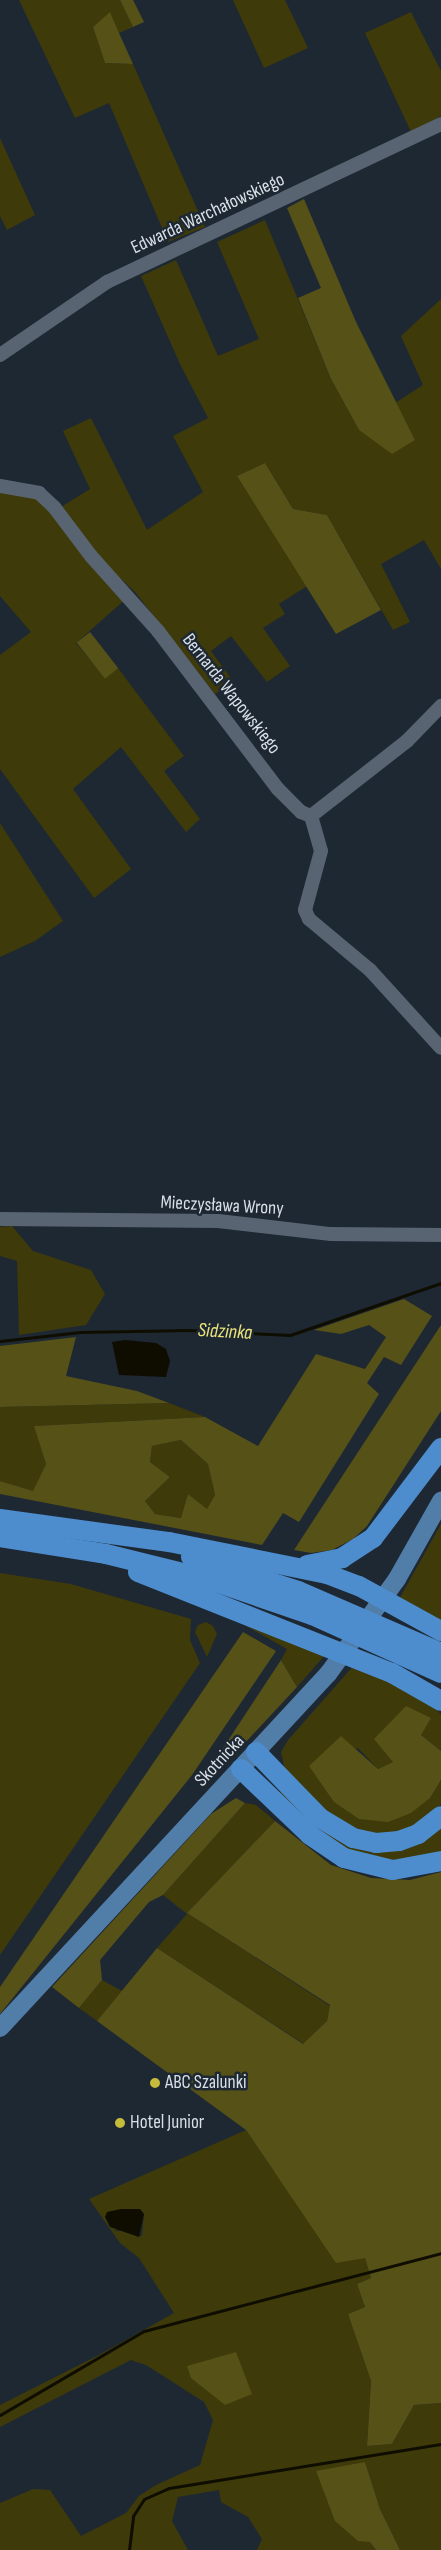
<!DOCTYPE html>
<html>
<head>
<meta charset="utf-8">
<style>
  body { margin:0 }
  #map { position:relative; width:441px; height:2550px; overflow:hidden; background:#1e2833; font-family:"Sofia Sans Condensed",sans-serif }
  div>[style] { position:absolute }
  .green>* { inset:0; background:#3e3a09 }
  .forest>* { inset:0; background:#565117; transform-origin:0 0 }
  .water>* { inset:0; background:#0f0d00 }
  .stream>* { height:3px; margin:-1.5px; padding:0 1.5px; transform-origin:1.5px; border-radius:1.5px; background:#0f0d00 }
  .minor>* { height:14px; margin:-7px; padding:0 7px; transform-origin:7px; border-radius:7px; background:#586471 }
  .major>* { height:18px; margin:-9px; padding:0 9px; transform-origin:9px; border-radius:9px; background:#517da9 }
  .highway>* { height:20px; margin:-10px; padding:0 10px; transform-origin:10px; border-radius:10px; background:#4d8dce }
  .dots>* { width:14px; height:14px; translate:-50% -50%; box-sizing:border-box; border:2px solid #1e2833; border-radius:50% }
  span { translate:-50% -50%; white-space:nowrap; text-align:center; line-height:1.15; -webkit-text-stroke:5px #1e2833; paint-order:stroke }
  .street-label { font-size:19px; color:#d8dfe6 }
  .poi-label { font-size:19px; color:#d8dfe6 }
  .left { translate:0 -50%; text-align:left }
  .water-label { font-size:20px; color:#eae27a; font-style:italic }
</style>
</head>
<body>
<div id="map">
  <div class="green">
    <i style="clip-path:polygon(19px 0,120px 0,133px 27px,119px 33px,110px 13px,93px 27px,105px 63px,133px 64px,205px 227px,168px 242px,109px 103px,75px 118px)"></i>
    <i style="clip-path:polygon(233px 0,285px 0,308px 48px,264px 68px)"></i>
    <i style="clip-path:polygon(411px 12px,441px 71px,441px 116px,411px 132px,365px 33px)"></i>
    <i style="clip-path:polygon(0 138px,35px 215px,7px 230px,0 216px)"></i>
    <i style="clip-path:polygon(265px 220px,331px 379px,359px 430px,415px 440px,395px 403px,423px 385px,401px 336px,441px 299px,441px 569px,424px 540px,381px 564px,410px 622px,393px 630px,327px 515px,293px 509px,265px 463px,237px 476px,307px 586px,279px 604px,285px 614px,263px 628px,290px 666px,267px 682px,231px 636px,211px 651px,233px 681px,215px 694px,135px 592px,95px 555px,61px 507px,90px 489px,63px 431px,91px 418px,147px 530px,203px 492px,173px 436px,208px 418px,180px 364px,141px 276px,176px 260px,218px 356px,259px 339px,217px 242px)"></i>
    <i style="clip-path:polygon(0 491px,39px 497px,128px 597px,76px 643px,105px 678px,118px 668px,184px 756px,164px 771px,200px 819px,186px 832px,121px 747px,73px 789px,131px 869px,94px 898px,0 769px,0 655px,31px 632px,0 596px)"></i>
    <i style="clip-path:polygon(0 823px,63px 921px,35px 941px,0 957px)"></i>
    <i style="clip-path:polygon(12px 1226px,33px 1251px,91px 1270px,105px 1294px,86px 1325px,19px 1335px,17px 1261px,0 1256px,0 1227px)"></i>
    <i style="clip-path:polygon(169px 1403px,205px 1417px,35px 1426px,46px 1464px,33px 1492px,0 1481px,0 1407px)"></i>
    <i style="clip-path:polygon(181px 1440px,208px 1464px,215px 1495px,207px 1510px,188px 1494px,182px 1518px,155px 1514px,145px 1501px,170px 1477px,150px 1462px,152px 1446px)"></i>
    <i style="clip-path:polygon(441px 1524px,441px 1624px,398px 1601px)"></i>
    <i style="clip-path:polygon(0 1573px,71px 1584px,191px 1619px,190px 1640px,200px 1663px,0 1955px)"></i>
    <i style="clip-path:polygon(206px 1622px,213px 1626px,217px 1634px,207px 1657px,195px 1632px,198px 1625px)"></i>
    <i style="clip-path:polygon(248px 1622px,326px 1654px,297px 1687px,281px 1660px,287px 1649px,246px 1626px)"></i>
    <i style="clip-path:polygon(355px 1664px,434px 1705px,441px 1715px,441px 1751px,421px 1735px,393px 1762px,378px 1769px,358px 1748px,309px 1766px,430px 1798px,441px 1780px,441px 1804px,427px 1819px,406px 1830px,379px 1835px,357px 1830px,334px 1818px,296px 1786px,284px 1766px,281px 1752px,288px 1740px)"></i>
    <i style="clip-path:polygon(283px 1789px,345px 1842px,441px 1825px,441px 1853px,393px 1864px,344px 1852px,277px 1796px)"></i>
    <i style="clip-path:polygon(245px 1803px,256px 1805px,275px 1821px,187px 1913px,330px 2006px,327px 2021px,304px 2044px,157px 1948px,187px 1914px,163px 1895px)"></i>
    <i style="clip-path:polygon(102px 1980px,122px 1991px,97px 2021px,79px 2008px)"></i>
    <i style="clip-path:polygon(evenodd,246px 2130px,273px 2170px,365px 2258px,371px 2278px,357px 2284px,365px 2307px,348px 2314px,371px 2381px,367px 2446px,392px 2444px,414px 2405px,441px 2403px,441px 2550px,400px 2550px,380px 2509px,365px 2462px,370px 2542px,376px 2550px,257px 2550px,262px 2539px,248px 2517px,221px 2502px,219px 2490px,178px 2497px,172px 2521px,188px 2550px,0 2550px,0 2503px,33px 2489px,50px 2490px,81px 2536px,126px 2513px,139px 2496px,156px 2485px,200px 2465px,213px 2420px,204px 2402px,146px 2365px,131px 2360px,0 2427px,0 2405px,97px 2356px,174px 2313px,139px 2258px,120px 2243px,89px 2199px,246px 2130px,144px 2214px,142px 2235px,139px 2237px,129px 2231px,114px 2231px,144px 2214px)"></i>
  </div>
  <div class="forest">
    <i style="clip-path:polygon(120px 0,133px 0,144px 22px,133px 27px)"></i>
    <i style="clip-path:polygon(110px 12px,119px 33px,133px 64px,105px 63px,93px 27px)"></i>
    <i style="clip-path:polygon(304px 199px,356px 322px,415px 440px,392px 454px,359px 430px,331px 379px,298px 298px,321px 288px,287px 208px)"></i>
    <i style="clip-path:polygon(265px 463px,293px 509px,327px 515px,381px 610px,336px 634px,237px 476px)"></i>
    <i style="left:90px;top:632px;width:46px;height:17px;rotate:52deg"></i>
    <i style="clip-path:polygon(evenodd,404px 1299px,432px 1316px,401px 1365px,384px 1357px,367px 1383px,379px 1394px,299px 1522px,283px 1513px,262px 1545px,0 1494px,0 1481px,33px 1491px,46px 1464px,34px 1426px,205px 1417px,258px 1446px,316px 1354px,365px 1369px,386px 1337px,369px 1325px,341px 1334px,314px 1330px,404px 1299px,181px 1440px,208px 1464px,215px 1495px,207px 1509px,188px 1494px,181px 1518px,155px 1514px,145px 1501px,170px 1477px,150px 1462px,152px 1446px,181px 1440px)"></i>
    <i style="clip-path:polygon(441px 1325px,441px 1411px,367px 1526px,353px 1539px,332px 1550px,311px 1553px,294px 1550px)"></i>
    <i style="clip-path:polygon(76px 1337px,66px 1376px,137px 1391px,169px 1403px,0 1407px,0 1346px)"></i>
    <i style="clip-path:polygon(243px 1632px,276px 1651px,192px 1775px,0 2014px,0 1987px)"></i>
    <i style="clip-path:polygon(281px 1660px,297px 1687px,202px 1789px,202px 1780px)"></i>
    <i style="clip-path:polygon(406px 1706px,431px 1718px,421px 1735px,441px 1751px,441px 1780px,430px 1798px,411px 1813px,388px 1822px,359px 1819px,334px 1802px,309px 1766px,341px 1736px,378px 1769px,393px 1762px,374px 1739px)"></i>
    <i style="clip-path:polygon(236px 1798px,245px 1803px,163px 1895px,149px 1902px,100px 1960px,102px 1980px,79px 2008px,52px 1987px,211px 1814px)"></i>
    <i style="clip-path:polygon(275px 1821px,331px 1865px,371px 1878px,410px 1880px,441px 1872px,441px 2403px,414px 2405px,392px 2444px,367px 2446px,371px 2381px,348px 2314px,365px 2307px,357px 2284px,371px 2278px,365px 2258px,336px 2263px,246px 2130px,97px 2021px,157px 1948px,303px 2044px,327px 2021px,330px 2005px,187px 1913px)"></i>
    <i style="clip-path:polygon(236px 2352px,252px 2394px,225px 2405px,191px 2378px,187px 2366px)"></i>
    <i style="clip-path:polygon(365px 2462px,380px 2509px,400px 2550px,376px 2550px,370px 2542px,358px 2541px,335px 2521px,316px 2471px)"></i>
  </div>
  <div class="water">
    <i style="clip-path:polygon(125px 1340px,156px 1343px,166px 1349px,170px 1361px,166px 1377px,119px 1375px,112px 1342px)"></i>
    <i style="clip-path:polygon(121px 2209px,140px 2209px,144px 2214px,139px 2237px,110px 2227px,105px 2217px,107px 2212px)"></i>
  </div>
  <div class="stream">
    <i style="left:0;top:1341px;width:81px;rotate:-6.3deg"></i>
    <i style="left:81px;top:1332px;width:107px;rotate:-1.1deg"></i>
    <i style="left:188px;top:1330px;width:102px;rotate:2.8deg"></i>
    <i style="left:290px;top:1335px;width:160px;rotate:-19deg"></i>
    <i style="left:0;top:2415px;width:167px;rotate:-30.3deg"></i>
    <i style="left:144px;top:2331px;width:307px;rotate:-14.7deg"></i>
    <i style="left:129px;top:2550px;width:34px;rotate:-83deg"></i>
    <i style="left:133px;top:2516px;width:20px;rotate:-57deg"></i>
    <i style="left:144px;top:2499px;width:27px;rotate:-24deg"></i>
    <i style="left:169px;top:2488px;width:276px;rotate:-9.2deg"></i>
  </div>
  <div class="minor">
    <i style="left:0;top:355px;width:130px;rotate:-34.3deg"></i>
    <i style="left:107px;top:282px;width:369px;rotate:-25.3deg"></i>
    <i style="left:0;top:486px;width:40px;rotate:10deg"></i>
    <i style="left:39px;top:493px;width:21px;rotate:43deg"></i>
    <i style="left:54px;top:507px;width:61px;rotate:52.9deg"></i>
    <i style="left:91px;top:556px;width:101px;rotate:48.2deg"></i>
    <i style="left:158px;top:631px;width:198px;rotate:52.8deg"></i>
    <i style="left:278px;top:789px;width:33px;rotate:45deg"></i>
    <i style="left:301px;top:812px;width:11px;rotate:22deg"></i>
    <i style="left:311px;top:816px;width:122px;rotate:-38deg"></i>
    <i style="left:407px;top:741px;width:49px;rotate:-45.8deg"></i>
    <i style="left:311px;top:816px;width:36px;rotate:74deg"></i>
    <i style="left:321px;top:851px;width:61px;rotate:105.2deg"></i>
    <i style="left:305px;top:910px;width:10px;rotate:66deg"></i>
    <i style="left:309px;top:919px;width:80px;rotate:39.9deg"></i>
    <i style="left:370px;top:970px;width:105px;rotate:47.7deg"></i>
    <i style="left:0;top:1219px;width:218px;rotate:0.5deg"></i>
    <i style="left:218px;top:1221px;width:114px;rotate:6.6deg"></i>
    <i style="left:331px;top:1234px;width:110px;rotate:0.5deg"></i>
  </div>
  <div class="major">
    <i style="left:0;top:2028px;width:483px;rotate:-47.2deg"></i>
    <i style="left:328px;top:1674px;width:117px;rotate:-54deg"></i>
    <i style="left:397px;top:1579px;width:90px;rotate:-60.6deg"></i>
  </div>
  <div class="highway">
    <i style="left:0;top:1519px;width:171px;rotate:7.8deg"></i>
    <i style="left:169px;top:1542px;width:161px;rotate:11.4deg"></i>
    <i style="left:327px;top:1574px;width:34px;rotate:21deg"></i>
    <i style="left:359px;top:1586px;width:94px;rotate:28.8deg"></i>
    <i style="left:0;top:1537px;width:107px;rotate:9.1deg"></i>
    <i style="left:106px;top:1554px;width:104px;rotate:13.9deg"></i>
    <i style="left:207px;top:1579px;width:111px;rotate:18.9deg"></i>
    <i style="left:312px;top:1615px;width:141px;rotate:24.2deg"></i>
    <i style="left:191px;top:1557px;width:112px;rotate:17.6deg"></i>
    <i style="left:298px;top:1591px;width:156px;rotate:23.4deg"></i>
    <i style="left:307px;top:1565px;width:36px;rotate:-11deg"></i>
    <i style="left:342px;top:1558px;width:37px;rotate:-33deg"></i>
    <i style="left:373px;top:1538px;width:113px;rotate:-52.9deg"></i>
    <i style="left:138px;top:1572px;width:273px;rotate:21.7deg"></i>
    <i style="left:392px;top:1673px;width:56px;rotate:29.7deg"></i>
    <i style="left:256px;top:1752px;width:92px;rotate:45.9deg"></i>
    <i style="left:320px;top:1818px;width:39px;rotate:31deg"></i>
    <i style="left:353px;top:1838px;width:24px;rotate:12deg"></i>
    <i style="left:376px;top:1843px;width:23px;rotate:-5deg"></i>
    <i style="left:399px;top:1841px;width:20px;rotate:-20deg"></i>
    <i style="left:418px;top:1834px;width:29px;rotate:-38deg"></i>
    <i style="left:241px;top:1769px;width:95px;rotate:43.7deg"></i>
    <i style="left:310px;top:1835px;width:41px;rotate:34.1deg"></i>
    <i style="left:344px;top:1858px;width:50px;rotate:13.8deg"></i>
    <i style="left:393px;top:1870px;width:49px;rotate:-10.6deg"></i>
  </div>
  <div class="dots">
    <i style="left:155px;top:2083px;background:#c6bc3c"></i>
    <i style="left:120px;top:2123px;background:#c6bc3c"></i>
  </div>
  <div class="street-label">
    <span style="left:208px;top:214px;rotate:-25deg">Edwarda Warchałowskiego</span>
    <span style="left:231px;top:694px;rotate:52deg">Bernarda Wapowskiego</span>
    <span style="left:222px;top:1206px;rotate:3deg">Mieczysława Wrony</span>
    <span style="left:220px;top:1761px;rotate:-47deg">Skotnicka</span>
  </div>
  <div class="poi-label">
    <span class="left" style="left:165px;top:2083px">ABC Szalunki</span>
    <span class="left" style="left:130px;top:2123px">Hotel Junior</span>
  </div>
  <div class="water-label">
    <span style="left:225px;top:1332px;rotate:3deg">Sidzinka</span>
  </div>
</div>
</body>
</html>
